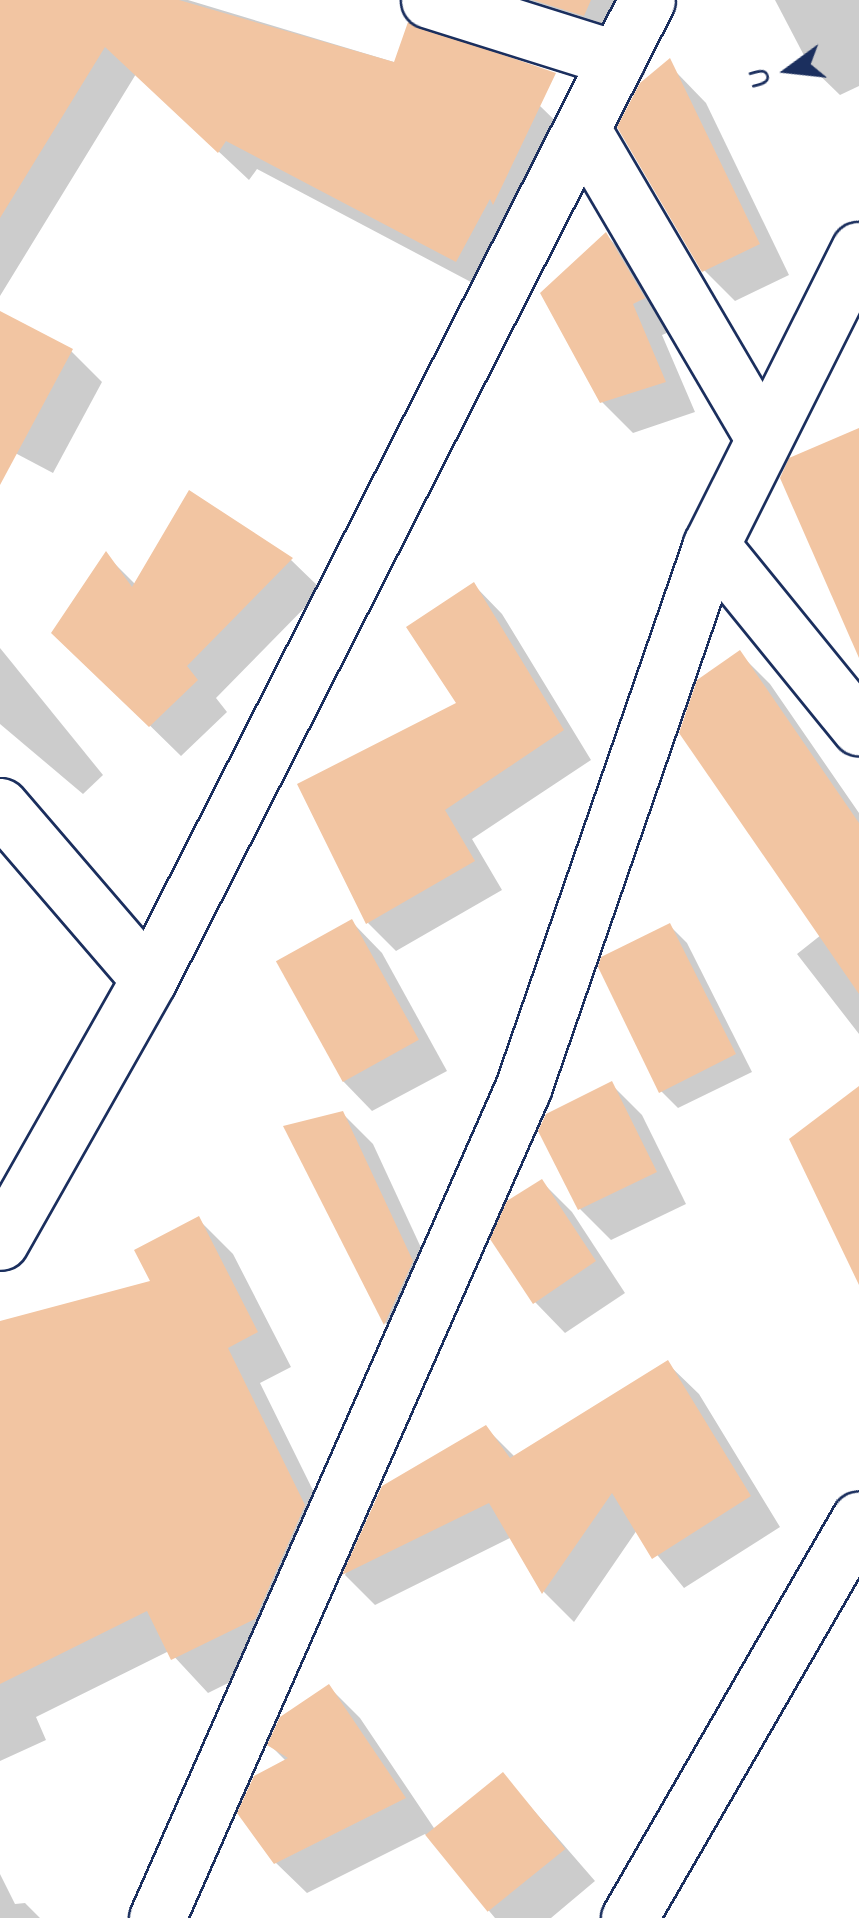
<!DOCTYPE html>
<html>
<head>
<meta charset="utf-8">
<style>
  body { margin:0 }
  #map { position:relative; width:859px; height:1918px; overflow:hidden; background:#fff; font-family:"Comic Neue",sans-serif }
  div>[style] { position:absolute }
  .shadow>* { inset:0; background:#0003 }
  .building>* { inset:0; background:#f2c5a2; transform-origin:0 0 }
  .roads { filter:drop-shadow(2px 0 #1b2f5e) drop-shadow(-2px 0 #1b2f5e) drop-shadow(0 2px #1b2f5e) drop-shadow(0 -2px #1b2f5e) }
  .street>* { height:55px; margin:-27.5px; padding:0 27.5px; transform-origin:27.5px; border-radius:27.5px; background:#fff }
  span { translate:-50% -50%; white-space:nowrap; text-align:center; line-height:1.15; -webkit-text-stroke:8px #fff; paint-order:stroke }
  .north { position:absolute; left:739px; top:20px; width:100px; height:100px; -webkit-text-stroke:8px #fff; paint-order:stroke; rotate:255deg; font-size:28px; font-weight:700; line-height:40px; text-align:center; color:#1b2f5e }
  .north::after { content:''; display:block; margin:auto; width:35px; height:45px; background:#1b2f5e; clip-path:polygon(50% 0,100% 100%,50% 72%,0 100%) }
</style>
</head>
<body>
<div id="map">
  <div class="shadow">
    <i style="clip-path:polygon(0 0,188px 0,540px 106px,570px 135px,486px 290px,257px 169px,249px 180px,136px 74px,0 296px)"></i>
    <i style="clip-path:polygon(471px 0,639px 0,624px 48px)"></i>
    <i style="clip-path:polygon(775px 0,859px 0,859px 86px,840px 95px,809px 65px)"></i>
    <i style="clip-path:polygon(677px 73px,706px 103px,789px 275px,735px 301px,704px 270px)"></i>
    <i style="clip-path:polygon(606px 235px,636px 266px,674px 330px,662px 335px,695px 412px,633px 433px,602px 402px)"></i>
    <i style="clip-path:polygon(0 314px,71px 351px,102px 382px,53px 473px,0 445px)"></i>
    <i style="clip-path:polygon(190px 494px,291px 560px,322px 590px,216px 698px,227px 712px,181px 756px,86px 663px,106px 555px,136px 585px)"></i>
    <i style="clip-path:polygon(474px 585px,502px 614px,591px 760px,472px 839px,502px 890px,396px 951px,368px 923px,460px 704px)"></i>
    <i style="clip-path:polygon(0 648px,103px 775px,83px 794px,0 724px)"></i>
    <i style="clip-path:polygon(739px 653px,770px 684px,859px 813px,859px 1034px,797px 954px,821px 935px)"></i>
    <i style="clip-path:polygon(352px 922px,382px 953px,447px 1071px,372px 1111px,342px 1080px)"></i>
    <i style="clip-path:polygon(670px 926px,687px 943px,752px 1072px,678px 1108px,661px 1091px)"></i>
    <i style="clip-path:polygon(611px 1084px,642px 1115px,686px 1204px,611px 1240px,580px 1209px)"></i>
    <i style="clip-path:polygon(342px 1113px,373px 1144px,442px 1293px,416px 1353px,386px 1324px,287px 1128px)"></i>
    <i style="clip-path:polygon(542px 1182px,572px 1212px,625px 1293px,565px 1333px,535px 1302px)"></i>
    <i style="clip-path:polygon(198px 1219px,233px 1254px,291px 1367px,260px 1383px,338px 1541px,289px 1653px,208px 1693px,169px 1651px,36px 1717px,46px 1740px,0 1761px,0 1324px,153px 1283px)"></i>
    <i style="clip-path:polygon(668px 1364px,699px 1394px,780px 1527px,684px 1588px,637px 1530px,574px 1622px,544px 1592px,512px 1537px,375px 1605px,345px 1575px,383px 1488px,486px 1428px,516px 1458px)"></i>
    <i style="clip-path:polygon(329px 1687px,360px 1718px,436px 1831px,503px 1775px,595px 1881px,551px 1918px,495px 1918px,425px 1834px,307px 1893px,276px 1863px,287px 1762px,270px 1745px)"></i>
    <i style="clip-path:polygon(0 1874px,15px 1904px,25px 1903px,40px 1918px,0 1918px)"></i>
  </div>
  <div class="building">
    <i style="clip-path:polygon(0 0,179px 0,394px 62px,408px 22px,556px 73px,493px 205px,490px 199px,456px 262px,226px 141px,218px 153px,105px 47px,0 218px)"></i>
    <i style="clip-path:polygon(533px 0,591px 0,584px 16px)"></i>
    <i style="clip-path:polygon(670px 58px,760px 244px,702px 272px,617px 127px,640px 83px)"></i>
    <i style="clip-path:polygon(606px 232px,645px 298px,633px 304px,666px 382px,600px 403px,540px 293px)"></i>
    <i style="clip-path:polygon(0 311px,73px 349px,0 485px)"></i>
    <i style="clip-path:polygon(859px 428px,859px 658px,780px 478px,789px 458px)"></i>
    <i style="clip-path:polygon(189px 490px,293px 558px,187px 666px,198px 680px,149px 727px,51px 633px,106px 551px,132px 587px)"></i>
    <i style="clip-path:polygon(474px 582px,564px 730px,445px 810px,475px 861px,366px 924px,297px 784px,456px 703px,406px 627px)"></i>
    <i style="clip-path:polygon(740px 650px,859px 823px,859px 994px,679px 733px,697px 680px)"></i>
    <i style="left:352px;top:919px;width:138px;height:87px;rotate:61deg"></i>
    <i style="clip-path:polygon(670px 923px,736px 1054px,659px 1093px,598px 967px,601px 957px)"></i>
    <i style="clip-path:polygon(612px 1081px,657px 1172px,578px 1210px,538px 1131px,546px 1114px)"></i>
    <i style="clip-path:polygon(859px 1086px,859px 1285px,789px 1139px)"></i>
    <i style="clip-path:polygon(343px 1111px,413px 1261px,384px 1325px,283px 1126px)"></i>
    <i style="clip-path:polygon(542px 1179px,596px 1261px,533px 1304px,490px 1239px,507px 1201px)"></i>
    <i style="clip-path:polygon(199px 1216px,258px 1332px,228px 1348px,305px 1505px,255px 1619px,171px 1660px,147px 1611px,0 1684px,0 1321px,150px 1281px,134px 1250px)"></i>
    <i style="clip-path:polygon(668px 1360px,751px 1496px,652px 1559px,612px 1493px,542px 1594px,489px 1503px,342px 1575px,382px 1486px,486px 1425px,510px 1458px)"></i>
    <i style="clip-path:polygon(329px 1684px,406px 1798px,274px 1864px,237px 1813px,254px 1776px,288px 1758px,267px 1745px,280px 1717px)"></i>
    <i style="left:503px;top:1772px;width:99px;height:100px;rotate:51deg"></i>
  </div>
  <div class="roads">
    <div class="street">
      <i style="left:429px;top:0;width:197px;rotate:17.4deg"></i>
      <i style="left:582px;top:129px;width:356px;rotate:59.6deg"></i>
      <i style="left:711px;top:545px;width:235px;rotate:50.9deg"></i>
      <i style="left:0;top:806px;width:228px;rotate:49.3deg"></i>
      <i style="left:149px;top:979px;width:302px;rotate:119.5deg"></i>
      <i style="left:149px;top:979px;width:1098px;rotate:-63.04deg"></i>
      <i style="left:157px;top:1918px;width:907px;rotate:-66.2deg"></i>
      <i style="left:523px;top:1088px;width:575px;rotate:-70.9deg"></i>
      <i style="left:711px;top:545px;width:330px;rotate:-63.4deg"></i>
      <i style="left:629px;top:1918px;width:460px;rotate:-60deg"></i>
    </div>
  </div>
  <div class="north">U</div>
</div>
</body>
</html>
